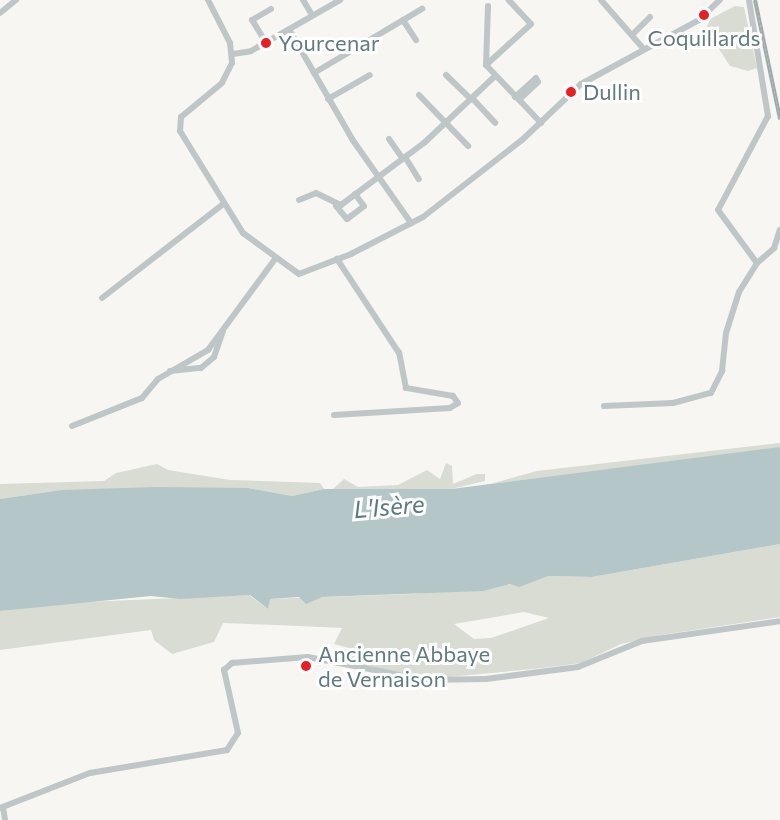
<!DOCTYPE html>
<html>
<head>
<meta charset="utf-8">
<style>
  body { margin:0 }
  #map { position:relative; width:780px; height:820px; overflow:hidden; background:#f7f6f3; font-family:Commissioner,sans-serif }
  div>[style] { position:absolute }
  .green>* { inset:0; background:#d8dcd2 }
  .water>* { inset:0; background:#b4c6c7 }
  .minor>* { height:6px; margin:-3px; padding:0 3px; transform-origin:3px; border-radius:3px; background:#bfc6c8 }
  .rail>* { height:4px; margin-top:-2px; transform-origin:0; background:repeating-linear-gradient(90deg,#fff 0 4.5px,#9ea9ac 0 9px); box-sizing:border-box; border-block:2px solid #9ea9ac }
  .dots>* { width:16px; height:16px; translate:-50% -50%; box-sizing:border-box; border:3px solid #fff; border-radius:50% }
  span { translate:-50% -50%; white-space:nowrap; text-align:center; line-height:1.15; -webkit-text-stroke:6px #fff; paint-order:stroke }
  .poi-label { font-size:22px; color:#607a7f }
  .left { translate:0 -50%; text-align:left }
  .water-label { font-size:24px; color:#5b7a7b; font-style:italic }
</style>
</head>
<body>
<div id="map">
  <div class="green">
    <i style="clip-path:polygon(735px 6px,744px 7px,757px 68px,748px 71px,730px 66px,706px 29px,710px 19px)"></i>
    <i style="clip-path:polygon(780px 443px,780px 447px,770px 449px,490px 484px,537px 471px)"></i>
    <i style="clip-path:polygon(446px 463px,452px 466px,453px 484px,477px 474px,485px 474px,485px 481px,451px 489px,333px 489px,344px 479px,358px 487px,398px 485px,427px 470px,440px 479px)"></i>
    <i style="clip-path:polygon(157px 464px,168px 470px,230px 480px,320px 483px,324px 489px,292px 496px,248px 488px,61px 490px,0 499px,0 484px,104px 481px,116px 473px)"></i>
    <i style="clip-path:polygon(evenodd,780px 544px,780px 617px,661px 635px,621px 644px,581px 663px,543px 668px,427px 679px,342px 665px,343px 655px,362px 657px,364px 652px,334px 644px,342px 628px,277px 625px,223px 623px,214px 642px,172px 654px,154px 640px,151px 630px,0 650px,0 611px,62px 603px,249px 595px,268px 609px,269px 599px,414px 594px,513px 584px,548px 576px,592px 577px,780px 544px,524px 612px,549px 618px,491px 638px,474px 639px,454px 624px,524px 612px)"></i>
  </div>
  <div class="water">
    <i style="clip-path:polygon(780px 447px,780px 544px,592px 577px,548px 576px,519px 587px,510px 584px,483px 591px,322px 597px,306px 604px,299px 597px,270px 599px,268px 609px,250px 595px,180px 599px,151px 596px,0 611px,0 499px,61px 490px,156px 487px,248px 488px,292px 496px,324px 489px,451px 489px)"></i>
  </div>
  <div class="minor">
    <i style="left:208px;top:0;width:48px;rotate:62.9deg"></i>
    <i style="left:230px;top:43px;width:20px;rotate:84deg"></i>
    <i style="left:232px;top:63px;width:22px;rotate:117deg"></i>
    <i style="left:222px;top:83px;width:53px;rotate:140.3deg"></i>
    <i style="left:181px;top:117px;width:14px;rotate:94deg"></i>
    <i style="left:180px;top:131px;width:120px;rotate:58.3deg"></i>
    <i style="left:243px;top:233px;width:69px;rotate:36.2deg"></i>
    <i style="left:299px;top:274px;width:56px;rotate:-21deg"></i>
    <i style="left:351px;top:254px;width:81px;rotate:-27.2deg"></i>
    <i style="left:423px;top:217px;width:125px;rotate:-37.9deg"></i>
    <i style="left:522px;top:140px;width:81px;rotate:-43.5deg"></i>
    <i style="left:581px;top:84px;width:134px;rotate:-28.5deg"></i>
    <i style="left:699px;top:20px;width:29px;rotate:-44deg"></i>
    <i style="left:303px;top:0;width:17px;rotate:59deg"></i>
    <i style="left:601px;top:0;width:62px;rotate:48.9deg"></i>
    <i style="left:749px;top:0;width:118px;rotate:80.7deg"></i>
    <i style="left:768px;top:116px;width:106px;rotate:118deg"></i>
    <i style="left:718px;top:210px;width:66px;rotate:53.7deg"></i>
    <i style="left:488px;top:6px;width:59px;rotate:91.9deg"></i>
    <i style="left:486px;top:65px;width:80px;rotate:46.5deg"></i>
    <i style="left:0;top:13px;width:21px;rotate:-39deg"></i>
    <i style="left:403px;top:20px;width:24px;rotate:57deg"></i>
    <i style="left:290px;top:31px;width:125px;rotate:60.1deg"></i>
    <i style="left:352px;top:139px;width:103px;rotate:54.9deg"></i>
    <i style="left:633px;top:34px;width:24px;rotate:-45deg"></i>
    <i style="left:266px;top:43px;width:27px;rotate:-121deg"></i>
    <i style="left:252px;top:20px;width:22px;rotate:-30deg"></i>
    <i style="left:233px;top:54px;width:18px;rotate:-9deg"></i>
    <i style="left:251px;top:51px;width:103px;rotate:-29.8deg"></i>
    <i style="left:486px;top:65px;width:61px;rotate:-42.3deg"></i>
    <i style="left:531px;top:24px;width:33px;rotate:-133deg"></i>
    <i style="left:314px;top:73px;width:126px;rotate:-30.7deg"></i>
    <i style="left:446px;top:75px;width:35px;rotate:44deg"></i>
    <i style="left:419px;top:95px;width:71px;rotate:46.1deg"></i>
    <i style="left:515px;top:97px;width:28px;rotate:-42deg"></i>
    <i style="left:536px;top:78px;width:4px;rotate:63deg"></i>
    <i style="left:538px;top:82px;width:26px;rotate:137deg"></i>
    <i style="left:472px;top:98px;width:34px;rotate:47deg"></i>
    <i style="left:328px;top:99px;width:48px;rotate:-29.7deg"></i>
    <i style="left:389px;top:139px;width:24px;rotate:55deg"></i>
    <i style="left:405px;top:157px;width:26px;rotate:58deg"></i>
    <i style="left:299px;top:200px;width:18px;rotate:-22deg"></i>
    <i style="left:316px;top:193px;width:28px;rotate:26deg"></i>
    <i style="left:341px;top:205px;width:104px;rotate:-36.8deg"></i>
    <i style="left:424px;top:143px;width:98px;rotate:-43.3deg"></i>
    <i style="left:336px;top:206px;width:17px;rotate:50deg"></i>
    <i style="left:347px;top:219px;width:21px;rotate:-37deg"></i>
    <i style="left:364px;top:206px;width:15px;rotate:-127deg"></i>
    <i style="left:102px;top:298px;width:152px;rotate:-37.8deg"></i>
    <i style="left:170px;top:371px;width:31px;rotate:-6deg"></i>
    <i style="left:201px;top:368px;width:17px;rotate:-40deg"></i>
    <i style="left:214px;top:357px;width:28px;rotate:-71deg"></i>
    <i style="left:604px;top:406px;width:69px;rotate:-2.5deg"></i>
    <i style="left:673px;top:403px;width:39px;rotate:-15deg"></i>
    <i style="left:711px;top:393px;width:25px;rotate:-63deg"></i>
    <i style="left:722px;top:371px;width:38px;rotate:-84deg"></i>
    <i style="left:726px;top:333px;width:43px;rotate:-72.4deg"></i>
    <i style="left:739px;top:292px;width:34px;rotate:-58deg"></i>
    <i style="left:757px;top:263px;width:23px;rotate:-41deg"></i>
    <i style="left:774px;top:248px;width:19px;rotate:-72deg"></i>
    <i style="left:334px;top:415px;width:116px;rotate:-3.5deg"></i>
    <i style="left:450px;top:408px;width:9px;rotate:-32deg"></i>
    <i style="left:458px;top:403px;width:9px;rotate:-126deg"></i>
    <i style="left:453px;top:396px;width:48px;rotate:-170.3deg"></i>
    <i style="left:406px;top:388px;width:36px;rotate:-101deg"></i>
    <i style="left:399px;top:353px;width:113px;rotate:-123.4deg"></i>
    <i style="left:72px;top:426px;width:75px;rotate:-21.8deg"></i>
    <i style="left:142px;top:398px;width:25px;rotate:-50deg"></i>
    <i style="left:158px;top:379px;width:58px;rotate:-30.1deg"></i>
    <i style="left:208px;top:350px;width:113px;rotate:-53.6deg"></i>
    <i style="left:3px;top:807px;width:13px;rotate:81deg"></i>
    <i style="left:0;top:808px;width:97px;rotate:-21.3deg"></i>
    <i style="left:90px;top:773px;width:139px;rotate:-9.5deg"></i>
    <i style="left:227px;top:750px;width:20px;rotate:-57deg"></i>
    <i style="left:238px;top:733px;width:65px;rotate:-102.5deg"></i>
    <i style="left:224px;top:670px;width:11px;rotate:-41deg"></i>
    <i style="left:232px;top:663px;width:76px;rotate:-4.5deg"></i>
    <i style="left:308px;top:657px;width:119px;rotate:11.1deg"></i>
    <i style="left:425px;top:680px;width:61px;rotate:-0.9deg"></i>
    <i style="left:486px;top:679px;width:93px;rotate:-7.4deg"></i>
    <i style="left:578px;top:667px;width:69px;rotate:-22.1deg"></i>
    <i style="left:642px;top:641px;width:139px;rotate:-8.2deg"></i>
  </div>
  <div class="rail">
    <i style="left:755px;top:0;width:122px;rotate:78.1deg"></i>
  </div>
  <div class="dots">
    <i style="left:704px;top:15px;background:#ea1f24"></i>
    <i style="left:266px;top:43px;background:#ea1f24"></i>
    <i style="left:571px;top:92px;background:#ea1f24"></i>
    <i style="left:306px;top:666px;background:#ea1f24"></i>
  </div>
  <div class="poi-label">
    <span style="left:704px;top:38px">Coquillards</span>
    <span class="left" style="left:278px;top:43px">Yourcenar</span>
    <span class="left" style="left:583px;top:92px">Dullin</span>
    <span class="left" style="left:318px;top:666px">Ancienne Abbaye<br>de Vernaison</span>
  </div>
  <div class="water-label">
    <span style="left:389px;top:506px;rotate:-5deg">L'Isère</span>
  </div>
</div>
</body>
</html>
